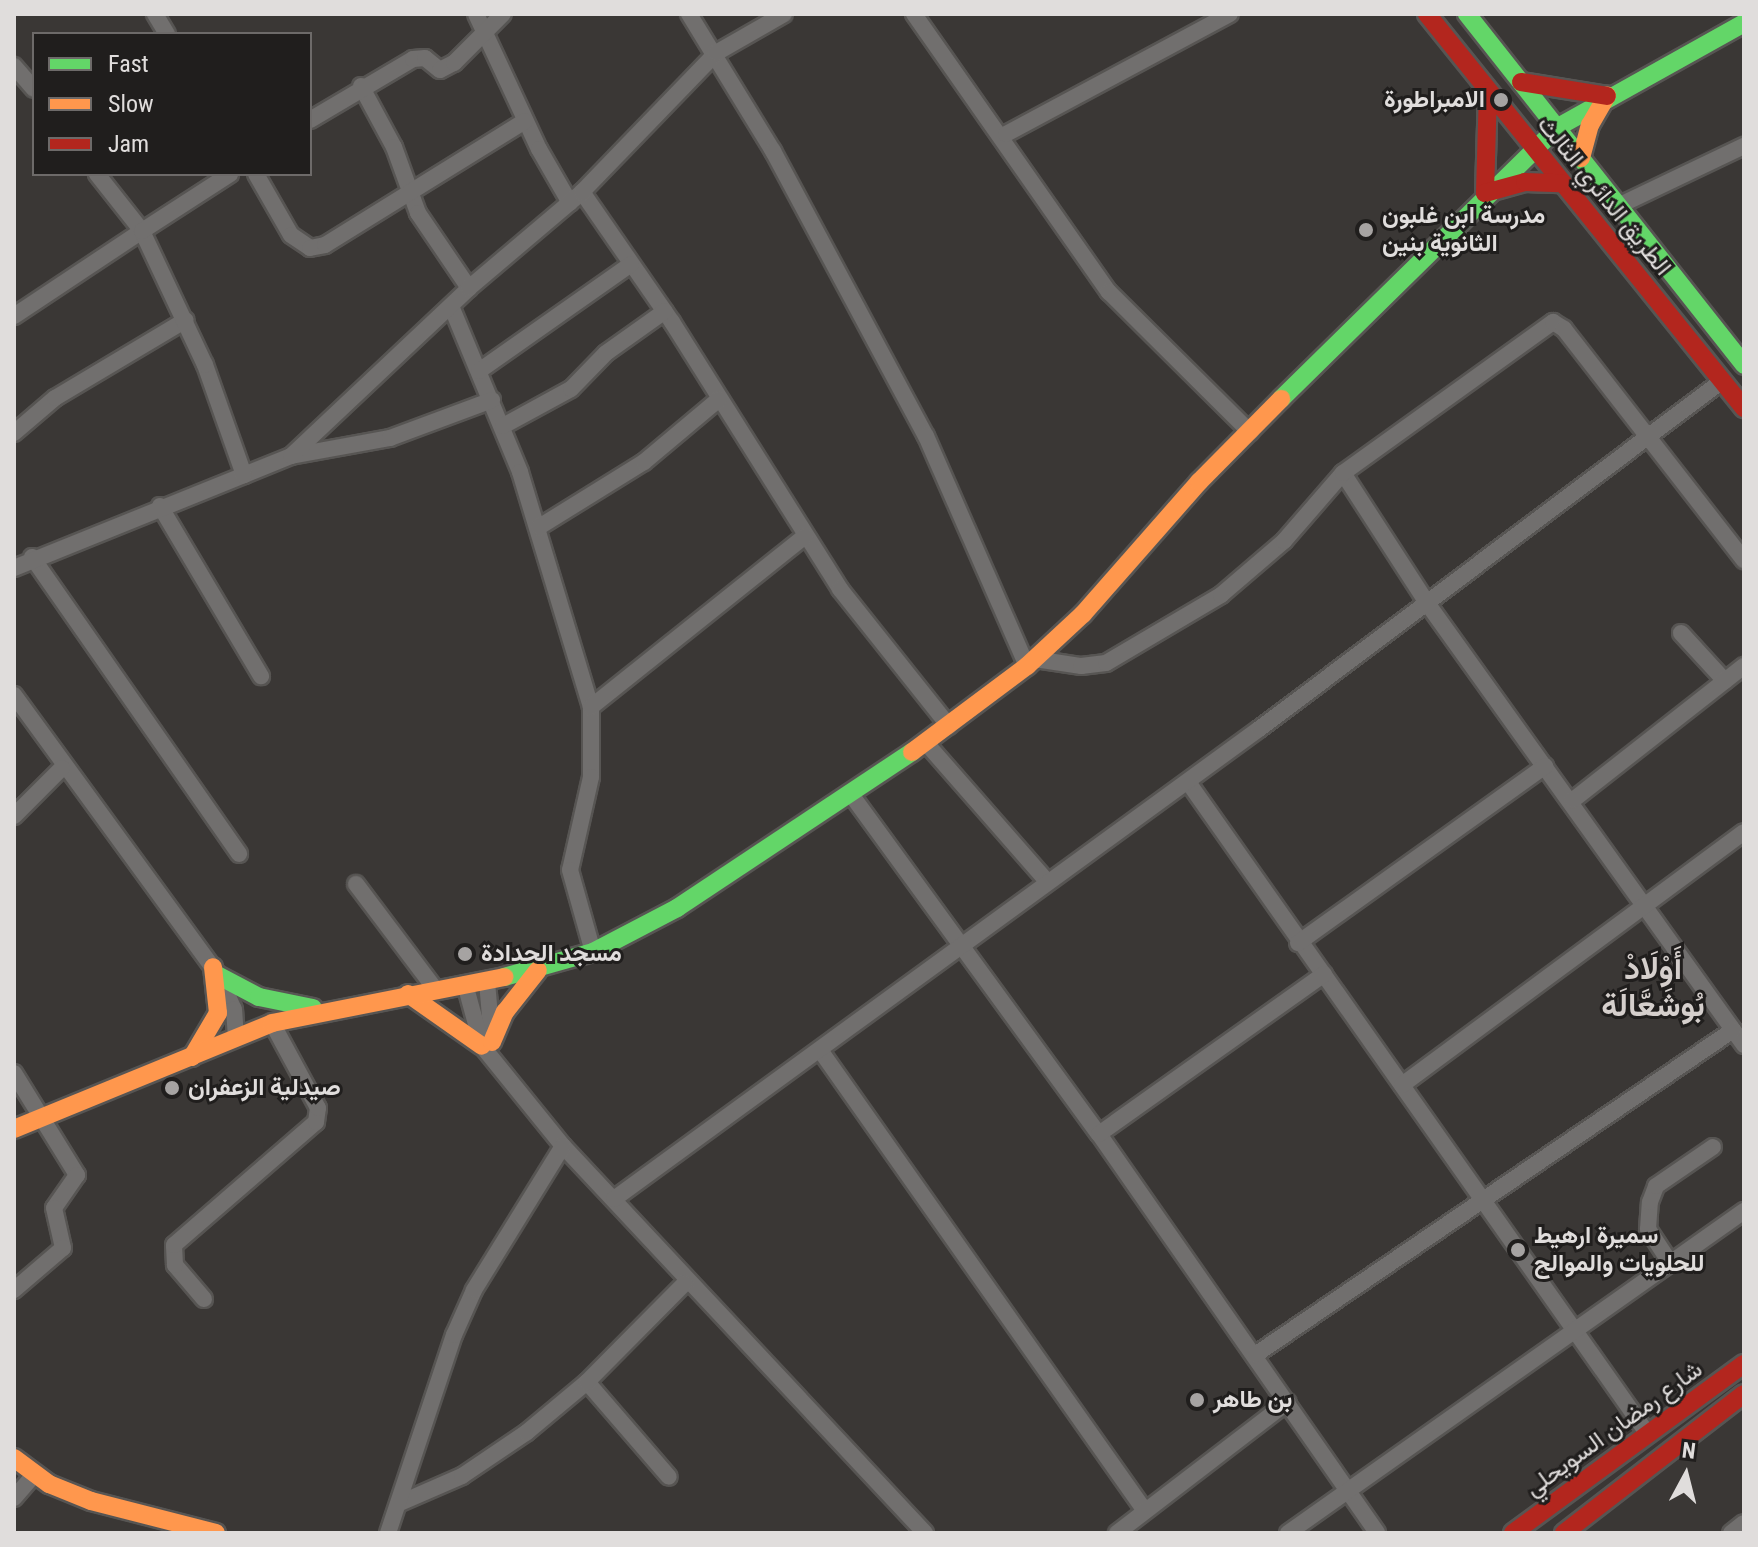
<!DOCTYPE html>
<html>
<head>
<meta charset="utf-8">
<style>
  body { margin:0 }
  #map { position:relative; width:1758px; height:1547px; overflow:hidden; background:#3a3735; font-family:"Roboto Condensed",Vazirmatn,sans-serif }
  div>[style] { position:absolute }
  .roads { filter:drop-shadow(2px 0 #575553) drop-shadow(-2px 0 #575553) drop-shadow(0 2px #575553) drop-shadow(0 -2px #575553) }
  .street>* { height:16px; margin:-8px; padding:0 8px; transform-origin:8px; border-radius:8px; background:#716f6e }
  .fast>* { height:18px; margin:-9px; padding:0 9px; transform-origin:9px; border-radius:9px; background:#63d668 }
  .slow>* { height:18px; margin:-9px; padding:0 9px; transform-origin:9px; border-radius:9px; background:#ff974d }
  .jam>* { height:18px; margin:-9px; padding:0 9px; transform-origin:9px; border-radius:9px; background:#b3261e }
  .dots>* { width:22px; height:22px; translate:-50% -50%; box-sizing:border-box; border:4px solid #201e1d; border-radius:50% }
  span { translate:-50% -50%; white-space:nowrap; text-align:center; line-height:1.15; -webkit-text-stroke:6px #201e1d; paint-order:stroke }
  .poi-label { font-size:24px; color:#e0dddc; font-weight:700 }
  .right { translate:-100% -50%; text-align:right }
  .left { translate:0 -50%; text-align:left }
  .street-label { font-size:24px; color:#e0dddc }
  .district-label { font-size:32px; color:#d5cfcc; font-weight:700 }
  .frame { position:absolute; inset:0; border:16px solid #e0dddc; pointer-events:none }
  .legend { position:absolute; left:32px; top:32px; width:280px; height:144px; box-sizing:border-box; background:#201e1d; border:2px solid #6d6a69; margin:0; padding:10px 14px; list-style:none; font-size:24px; color:#e0dddc }
  .legend li { display:flex; align-items:center; gap:16px; height:40px }
  .legend b { width:40px; border:2px solid #6d6a69 }
  .north { position:absolute; left:1646px; top:1435px; width:80px; height:80px; -webkit-text-stroke:6px #201e1d; paint-order:stroke; rotate:7deg; font-size:22px; font-weight:700; line-height:32px; text-align:center; color:#e0dddc }
  .north::after { content:''; display:block; margin:auto; width:28px; height:36px; background:#e0dddc; clip-path:polygon(50% 0,100% 100%,50% 72%,0 100%) }
</style>
</head>
<body>
<div id="map">
  <div class="roads">
    <div class="street">
      <i style="left:155px;top:14px;width:23px;rotate:59deg"></i>
      <i style="left:476px;top:14px;width:149px;rotate:65deg"></i>
      <i style="left:539px;top:149px;width:62px;rotate:60.1deg"></i>
      <i style="left:689px;top:14px;width:161px;rotate:58.5deg"></i>
      <i style="left:773px;top:151px;width:323px;rotate:61.8deg"></i>
      <i style="left:926px;top:436px;width:251px;rotate:66.3deg"></i>
      <i style="left:914px;top:14px;width:340px;rotate:55deg"></i>
      <i style="left:1109px;top:292px;width:199px;rotate:44.8deg"></i>
      <i style="left:14px;top:66px;width:30px;rotate:49deg"></i>
      <i style="left:361px;top:86px;width:69px;rotate:61.6deg"></i>
      <i style="left:394px;top:147px;width:70px;rotate:70deg"></i>
      <i style="left:418px;top:213px;width:91px;rotate:55.8deg"></i>
      <i style="left:310px;top:120px;width:120px;rotate:-30.6deg"></i>
      <i style="left:413px;top:59px;width:12px;rotate:-5deg"></i>
      <i style="left:425px;top:58px;width:19px;rotate:39deg"></i>
      <i style="left:440px;top:70px;width:16px;rotate:-27deg"></i>
      <i style="left:454px;top:63px;width:69px;rotate:-45deg"></i>
      <i style="left:1006px;top:134px;width:254px;rotate:-28.2deg"></i>
      <i style="left:256px;top:174px;width:70px;rotate:60.2deg"></i>
      <i style="left:291px;top:235px;width:23px;rotate:34deg"></i>
      <i style="left:310px;top:248px;width:15px;rotate:-11deg"></i>
      <i style="left:325px;top:245px;width:235px;rotate:-31.8deg"></i>
      <i style="left:582px;top:192px;width:158px;rotate:55.3deg"></i>
      <i style="left:672px;top:322px;width:315px;rotate:57.8deg"></i>
      <i style="left:840px;top:589px;width:175px;rotate:51.5deg"></i>
      <i style="left:1618px;top:206px;width:140px;rotate:-25.5deg"></i>
      <i style="left:451px;top:306px;width:180px;rotate:67.4deg"></i>
      <i style="left:520px;top:472px;width:245px;rotate:73.2deg"></i>
      <i style="left:591px;top:707px;width:70px;rotate:90deg"></i>
      <i style="left:591px;top:777px;width:95px;rotate:102.7deg"></i>
      <i style="left:570px;top:870px;width:85px;rotate:74.3deg"></i>
      <i style="left:14px;top:316px;width:154px;rotate:-33.6deg"></i>
      <i style="left:142px;top:231px;width:73px;rotate:-128.3deg"></i>
      <i style="left:479px;top:371px;width:186px;rotate:-35.1deg"></i>
      <i style="left:503px;top:426px;width:77px;rotate:-28.6deg"></i>
      <i style="left:571px;top:389px;width:50px;rotate:-45.8deg"></i>
      <i style="left:606px;top:353px;width:72px;rotate:-35.4deg"></i>
      <i style="left:14px;top:433px;width:54px;rotate:-40.5deg"></i>
      <i style="left:55px;top:398px;width:152px;rotate:-30.8deg"></i>
      <i style="left:291px;top:456px;width:101px;rotate:-10.3deg"></i>
      <i style="left:390px;top:438px;width:109px;rotate:-20.4deg"></i>
      <i style="left:1343px;top:473px;width:155px;rotate:57.1deg"></i>
      <i style="left:1427px;top:603px;width:544px;rotate:54.35deg"></i>
      <i style="left:244px;top:475px;width:51px;rotate:-22deg"></i>
      <i style="left:291px;top:456px;width:245px;rotate:-43.3deg"></i>
      <i style="left:469px;top:288px;width:148px;rotate:-40.3deg"></i>
      <i style="left:582px;top:192px;width:193px;rotate:-46deg"></i>
      <i style="left:716px;top:53px;width:78px;rotate:-29.8deg"></i>
      <i style="left:160px;top:506px;width:198px;rotate:59.3deg"></i>
      <i style="left:539px;top:527px;width:123px;rotate:-31.8deg"></i>
      <i style="left:644px;top:462px;width:98px;rotate:-40deg"></i>
      <i style="left:32px;top:557px;width:362px;rotate:55.1deg"></i>
      <i style="left:14px;top:568px;width:248px;rotate:-22deg"></i>
      <i style="left:244px;top:475px;width:117px;rotate:-109.5deg"></i>
      <i style="left:205px;top:365px;width:148px;rotate:-115.2deg"></i>
      <i style="left:142px;top:231px;width:105px;rotate:-32.9deg"></i>
      <i style="left:1681px;top:633px;width:65px;rotate:47.5deg"></i>
      <i style="left:1035px;top:659px;width:47px;rotate:8.7deg"></i>
      <i style="left:1081px;top:666px;width:25px;rotate:-7deg"></i>
      <i style="left:1106px;top:663px;width:134px;rotate:-30.6deg"></i>
      <i style="left:1221px;top:595px;width:83px;rotate:-40.6deg"></i>
      <i style="left:1284px;top:541px;width:90px;rotate:-49.1deg"></i>
      <i style="left:1343px;top:473px;width:259px;rotate:-35.7deg"></i>
      <i style="left:1553px;top:322px;width:13px;rotate:32deg"></i>
      <i style="left:1564px;top:329px;width:293px;rotate:52.1deg"></i>
      <i style="left:14px;top:695px;width:348px;rotate:53.9deg"></i>
      <i style="left:219px;top:976px;width:36px;rotate:66deg"></i>
      <i style="left:234px;top:1009px;width:28px;rotate:86deg"></i>
      <i style="left:591px;top:707px;width:274px;rotate:-38.6deg"></i>
      <i style="left:926px;top:743px;width:184px;rotate:48.8deg"></i>
      <i style="left:1188px;top:782px;width:797px;rotate:54.81deg"></i>
      <i style="left:850px;top:793px;width:422px;rotate:53.9deg"></i>
      <i style="left:1099px;top:1134px;width:486px;rotate:55.1deg"></i>
      <i style="left:1573px;top:800px;width:217px;rotate:-38.1deg"></i>
      <i style="left:14px;top:816px;width:68px;rotate:-45deg"></i>
      <i style="left:356px;top:884px;width:131px;rotate:53deg"></i>
      <i style="left:1298px;top:943px;width:304px;rotate:-35.6deg"></i>
      <i style="left:487px;top:982px;width:57px;rotate:85deg"></i>
      <i style="left:465px;top:984px;width:64px;rotate:74.7deg"></i>
      <i style="left:482px;top:1046px;width:129px;rotate:51deg"></i>
      <i style="left:563px;top:1146px;width:530px;rotate:46.91deg"></i>
      <i style="left:820px;top:1050px;width:564px;rotate:54.82deg"></i>
      <i style="left:14px;top:1073px;width:120px;rotate:58.3deg"></i>
      <i style="left:77px;top:1175px;width:40px;rotate:124.9deg"></i>
      <i style="left:54px;top:1208px;width:41px;rotate:77.3deg"></i>
      <i style="left:63px;top:1248px;width:65px;rotate:139.4deg"></i>
      <i style="left:1402px;top:1085px;width:425px;rotate:-36.5deg"></i>
      <i style="left:1099px;top:1134px;width:276px;rotate:-35.4deg"></i>
      <i style="left:614px;top:1199px;width:798px;rotate:-36.08deg"></i>
      <i style="left:1259px;top:729px;width:579px;rotate:-36.93deg"></i>
      <i style="left:1671px;top:1264px;width:42px;rotate:-123.3deg"></i>
      <i style="left:1648px;top:1229px;width:27px;rotate:-86deg"></i>
      <i style="left:1650px;top:1202px;width:17px;rotate:-69deg"></i>
      <i style="left:1656px;top:1186px;width:69px;rotate:-34.4deg"></i>
      <i style="left:204px;top:1299px;width:45px;rotate:-130.5deg"></i>
      <i style="left:175px;top:1265px;width:20px;rotate:-93deg"></i>
      <i style="left:174px;top:1245px;width:188px;rotate:-40.9deg"></i>
      <i style="left:316px;top:1122px;width:14px;rotate:-82deg"></i>
      <i style="left:318px;top:1108px;width:97px;rotate:-118.4deg"></i>
      <i style="left:1255px;top:1355px;width:578px;rotate:-34.21deg"></i>
      <i style="left:587px;top:1382px;width:125px;rotate:49.2deg"></i>
      <i style="left:14px;top:1498px;width:30px;rotate:-49deg"></i>
      <i style="left:400px;top:1503px;width:68px;rotate:-23.5deg"></i>
      <i style="left:462px;top:1476px;width:78px;rotate:-34.1deg"></i>
      <i style="left:527px;top:1432px;width:78px;rotate:-39.8deg"></i>
      <i style="left:587px;top:1382px;width:139px;rotate:-45.3deg"></i>
      <i style="left:388px;top:1533px;width:209px;rotate:-71.6deg"></i>
      <i style="left:454px;top:1335px;width:49px;rotate:-66deg"></i>
      <i style="left:474px;top:1290px;width:169px;rotate:-58.3deg"></i>
      <i style="left:1117px;top:1533px;width:215px;rotate:-37.5deg"></i>
      <i style="left:1288px;top:1533px;width:558px;rotate:-35.23deg"></i>
      <i style="left:1731px;top:1533px;width:16px;rotate:-38deg"></i>
    </div>
    <div class="fast">
      <i style="left:1467px;top:14px;width:447px;rotate:51.7deg"></i>
      <i style="left:1281px;top:399px;width:388px;rotate:-44.5deg"></i>
      <i style="left:1558px;top:127px;width:213px;rotate:-29.2deg"></i>
      <i style="left:219px;top:976px;width:45px;rotate:27.7deg"></i>
      <i style="left:259px;top:997px;width:55px;rotate:11.5deg"></i>
      <i style="left:504px;top:977px;width:92px;rotate:-15.7deg"></i>
      <i style="left:593px;top:952px;width:95px;rotate:-27.6deg"></i>
      <i style="left:677px;top:908px;width:282px;rotate:-33.6deg"></i>
    </div>
    <div class="slow">
      <i style="left:1581px;top:158px;width:34px;rotate:-75deg"></i>
      <i style="left:1590px;top:125px;width:34px;rotate:-60deg"></i>
      <i style="left:912px;top:752px;width:144px;rotate:-36.8deg"></i>
      <i style="left:1027px;top:666px;width:76px;rotate:-42.9deg"></i>
      <i style="left:1083px;top:614px;width:176px;rotate:-48.7deg"></i>
      <i style="left:1199px;top:482px;width:117px;rotate:-45.3deg"></i>
      <i style="left:408px;top:994px;width:90px;rotate:35.1deg"></i>
      <i style="left:492px;top:1042px;width:33px;rotate:-67deg"></i>
      <i style="left:505px;top:1012px;width:53px;rotate:-51.8deg"></i>
      <i style="left:192px;top:1057px;width:51px;rotate:-59.4deg"></i>
      <i style="left:218px;top:1013px;width:46px;rotate:-96.2deg"></i>
      <i style="left:14px;top:1129px;width:279px;rotate:-22.3deg"></i>
      <i style="left:272px;top:1023px;width:237px;rotate:-11.2deg"></i>
      <i style="left:14px;top:1458px;width:44px;rotate:36.6deg"></i>
      <i style="left:49px;top:1484px;width:45px;rotate:22deg"></i>
      <i style="left:91px;top:1501px;width:129px;rotate:14.4deg"></i>
    </div>
    <div class="jam">
      <i style="left:1427px;top:14px;width:506px;rotate:51.18deg"></i>
      <i style="left:1521px;top:82px;width:87px;rotate:9.2deg"></i>
      <i style="left:1488px;top:91px;width:102px;rotate:91.7deg"></i>
      <i style="left:1485px;top:193px;width:41px;rotate:-15.4deg"></i>
      <i style="left:1525px;top:182px;width:36px;rotate:2deg"></i>
      <i style="left:1513px;top:1533px;width:286px;rotate:-36.2deg"></i>
      <i style="left:1564px;top:1533px;width:227px;rotate:-37.7deg"></i>
    </div>
  </div>
  <div class="dots">
    <i style="left:1501px;top:100px;background:#a6a3a2"></i>
    <i style="left:1366px;top:230px;background:#a6a3a2"></i>
    <i style="left:465px;top:954px;background:#a6a3a2"></i>
    <i style="left:172px;top:1088px;background:#a6a3a2"></i>
    <i style="left:1518px;top:1250px;background:#a6a3a2"></i>
    <i style="left:1197px;top:1400px;background:#a6a3a2"></i>
  </div>
  <div class="poi-label">
    <span class="right" style="left:1485px;top:100px">الامبراطورة</span>
    <span class="left" style="left:1382px;top:230px">مدرسة ابن غلبون<br>الثانوية بنين</span>
    <span class="left" style="left:481px;top:954px">مسجد الحدادة</span>
    <span class="left" style="left:188px;top:1088px">صيدلية الزعفران</span>
    <span class="left" style="left:1534px;top:1250px">سميرة ارهيط<br>للحلويات والموالح</span>
    <span class="left" style="left:1213px;top:1400px">بن طاهر</span>
  </div>
  <div class="street-label">
    <span style="left:1604px;top:196px;rotate:51deg">الطريق الدائري الثالث</span>
    <span style="left:1614px;top:1429px;rotate:-36deg">شارع رمضان السويحلي</span>
  </div>
  <div class="district-label">
    <span style="left:1653px;top:987px">أَوْلَادْ<br>بُوشَعَّالَة</span>
  </div>
  <div class="frame"></div>
  <ul class="legend">
  <li><b style="height:10px;background:#63d668"></b>Fast</li>
  <li><b style="height:10px;background:#ff974d"></b>Slow</li>
  <li><b style="height:10px;background:#b3261e"></b>Jam</li>
  </ul>
  <div class="north">N</div>
</div>
</body>
</html>
